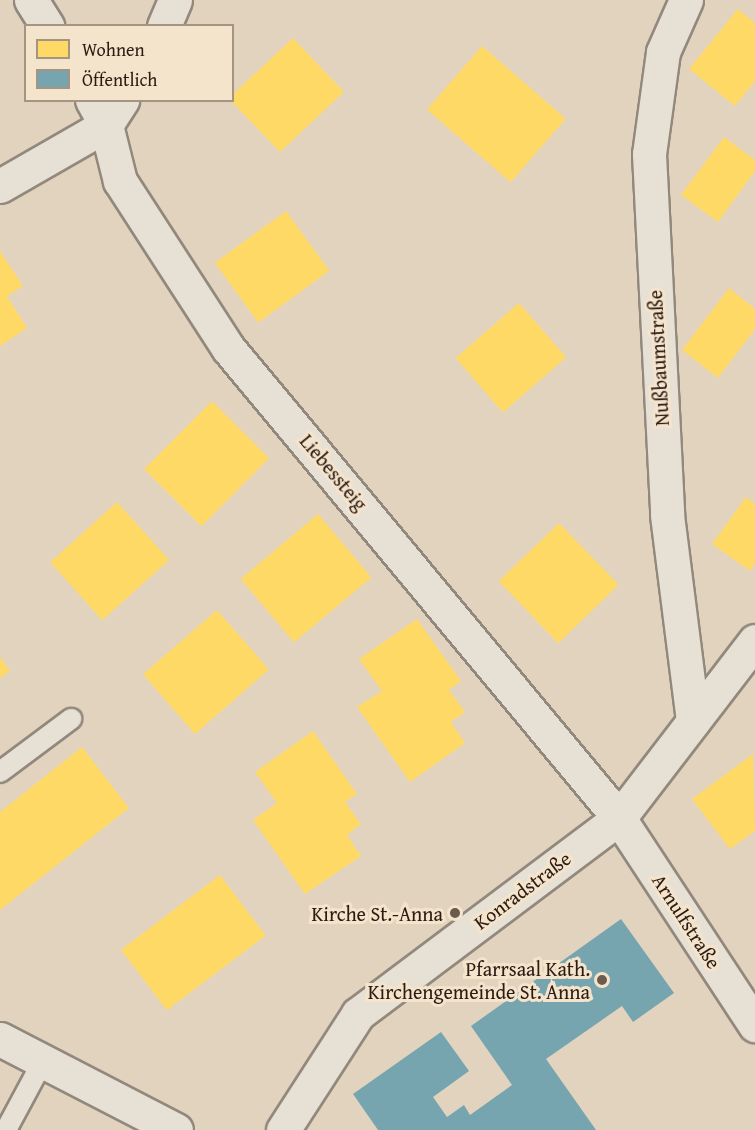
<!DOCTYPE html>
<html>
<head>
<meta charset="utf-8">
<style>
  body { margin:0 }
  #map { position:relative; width:755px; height:1130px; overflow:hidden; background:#e2d3bf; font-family:"Gentium Book Plus",serif }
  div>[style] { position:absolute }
  .homes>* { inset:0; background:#ffd966; transform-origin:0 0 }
  .public>* { inset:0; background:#76a5af }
  .roads { filter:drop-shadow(2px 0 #92887c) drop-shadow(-2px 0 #92887c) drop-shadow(0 2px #92887c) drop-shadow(0 -2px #92887c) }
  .lane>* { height:20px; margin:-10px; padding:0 10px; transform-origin:10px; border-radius:10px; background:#e7e0d5 }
  .street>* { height:33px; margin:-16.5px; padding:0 16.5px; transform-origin:16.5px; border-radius:16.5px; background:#e7e0d5 }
  .secondary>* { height:33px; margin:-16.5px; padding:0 16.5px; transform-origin:16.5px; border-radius:16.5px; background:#e7e0d5 }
  .dots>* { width:16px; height:16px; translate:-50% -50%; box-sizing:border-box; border:3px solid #f5e4cc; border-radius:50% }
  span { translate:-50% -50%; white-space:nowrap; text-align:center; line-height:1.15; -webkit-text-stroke:6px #f5e4cc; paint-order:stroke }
  .street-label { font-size:20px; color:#2b1b13 }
  .poi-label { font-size:20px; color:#2b1b13 }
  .right { translate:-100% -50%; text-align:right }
  .legend { position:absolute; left:24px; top:24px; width:210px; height:78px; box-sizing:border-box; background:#f5e4cc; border:2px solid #a49482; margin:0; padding:8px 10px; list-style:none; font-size:18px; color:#2b1b13 }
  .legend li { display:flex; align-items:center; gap:12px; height:30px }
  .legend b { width:30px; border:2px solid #a49482 }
</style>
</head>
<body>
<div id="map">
  <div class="homes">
    <i style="clip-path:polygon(738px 9px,755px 23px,755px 81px,735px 106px,689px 69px)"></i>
    <i style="clip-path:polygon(293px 38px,344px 92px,280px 152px,232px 102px,232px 95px)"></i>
    <i style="left:482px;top:46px;width:111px;height:84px;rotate:41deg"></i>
    <i style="clip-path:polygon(724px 137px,755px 160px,755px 171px,718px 222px,681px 195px)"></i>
    <i style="left:286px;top:211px;width:74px;height:88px;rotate:54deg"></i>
    <i style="clip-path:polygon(0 251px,23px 286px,7px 296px,27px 328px,0 346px)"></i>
    <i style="clip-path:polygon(729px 288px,755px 309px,755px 329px,718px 378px,682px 350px)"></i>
    <i style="left:519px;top:303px;width:72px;height:84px;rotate:49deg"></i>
    <i style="left:212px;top:401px;width:81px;height:96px;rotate:45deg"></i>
    <i style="clip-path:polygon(746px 497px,755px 504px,755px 563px,750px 571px,712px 544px)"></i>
    <i style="left:117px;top:502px;width:78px;height:90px;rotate:48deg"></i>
    <i style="left:318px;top:514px;width:83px;height:101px;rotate:50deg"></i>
    <i style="left:559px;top:523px;width:86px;height:84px;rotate:46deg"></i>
    <i style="left:217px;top:610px;width:79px;height:98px;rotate:49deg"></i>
    <i style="clip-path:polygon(417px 619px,461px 681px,449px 690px,465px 712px,451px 722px,465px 743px,410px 782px,357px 707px,382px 691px,359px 659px)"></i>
    <i style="clip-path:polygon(0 657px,10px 671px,0 678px)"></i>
    <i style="clip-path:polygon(313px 731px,357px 794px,345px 802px,361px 824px,347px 835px,361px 856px,305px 894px,253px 820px,277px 803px,255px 772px)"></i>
    <i style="clip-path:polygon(82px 747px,129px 808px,0 910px,0 812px)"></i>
    <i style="clip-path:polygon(753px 754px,755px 831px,730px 849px,692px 799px)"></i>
    <i style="left:220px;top:875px;width:76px;height:124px;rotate:53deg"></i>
  </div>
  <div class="public">
    <i style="clip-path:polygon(621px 919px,674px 993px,633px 1022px,622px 1006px,546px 1059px,596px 1130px,378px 1130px,353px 1094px,441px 1032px,469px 1071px,433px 1097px,447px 1117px,464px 1105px,470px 1115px,512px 1085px,471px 1026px)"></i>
  </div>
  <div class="roads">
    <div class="lane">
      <i style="left:0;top:772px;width:89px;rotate:-36.7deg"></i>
      <i style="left:6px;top:1130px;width:78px;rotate:-61.8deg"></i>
    </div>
    <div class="street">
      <i style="left:31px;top:0;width:31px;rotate:58deg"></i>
      <i style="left:686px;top:0;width:57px;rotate:113.9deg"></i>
      <i style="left:663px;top:52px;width:103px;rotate:97.8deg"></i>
      <i style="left:649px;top:154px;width:361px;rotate:87.1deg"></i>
      <i style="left:667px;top:515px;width:208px;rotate:82.8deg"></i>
      <i style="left:164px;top:26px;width:28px;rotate:-67deg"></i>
      <i style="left:92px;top:100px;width:29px;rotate:61deg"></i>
      <i style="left:106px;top:125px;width:58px;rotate:76deg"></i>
      <i style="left:120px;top:181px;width:199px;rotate:57.1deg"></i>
      <i style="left:228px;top:348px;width:611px;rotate:50.24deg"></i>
      <i style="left:619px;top:818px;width:248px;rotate:56.7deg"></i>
      <i style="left:0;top:186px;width:122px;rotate:-29.9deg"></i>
      <i style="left:106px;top:125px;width:30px;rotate:-57deg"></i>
      <i style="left:283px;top:1130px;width:138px;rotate:-57.1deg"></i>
      <i style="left:358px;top:1014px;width:326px;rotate:-36.9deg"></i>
      <i style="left:619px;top:818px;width:223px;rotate:-52.5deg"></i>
    </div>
    <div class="secondary">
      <i style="left:0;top:1039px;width:198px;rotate:27.3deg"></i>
    </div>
  </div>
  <div class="dots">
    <i style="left:455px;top:913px;background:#6b5b4f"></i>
    <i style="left:602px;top:980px;background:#6b5b4f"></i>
  </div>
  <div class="street-label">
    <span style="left:658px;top:358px;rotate:-93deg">Nußbaumstraße</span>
    <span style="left:334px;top:472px;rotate:50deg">Liebessteig</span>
    <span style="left:522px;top:890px;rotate:-37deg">Konradstraße</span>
    <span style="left:687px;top:921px;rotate:57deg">Arnulfstraße</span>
  </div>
  <div class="poi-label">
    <span class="right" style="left:443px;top:913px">Kirche St.-Anna</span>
    <span class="right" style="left:590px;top:980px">Pfarrsaal Kath.<br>Kirchengemeinde St. Anna</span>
  </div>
  <ul class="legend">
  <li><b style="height:16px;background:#ffd966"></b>Wohnen</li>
  <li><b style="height:16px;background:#76a5af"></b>Öffentlich</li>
  </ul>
</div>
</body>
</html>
